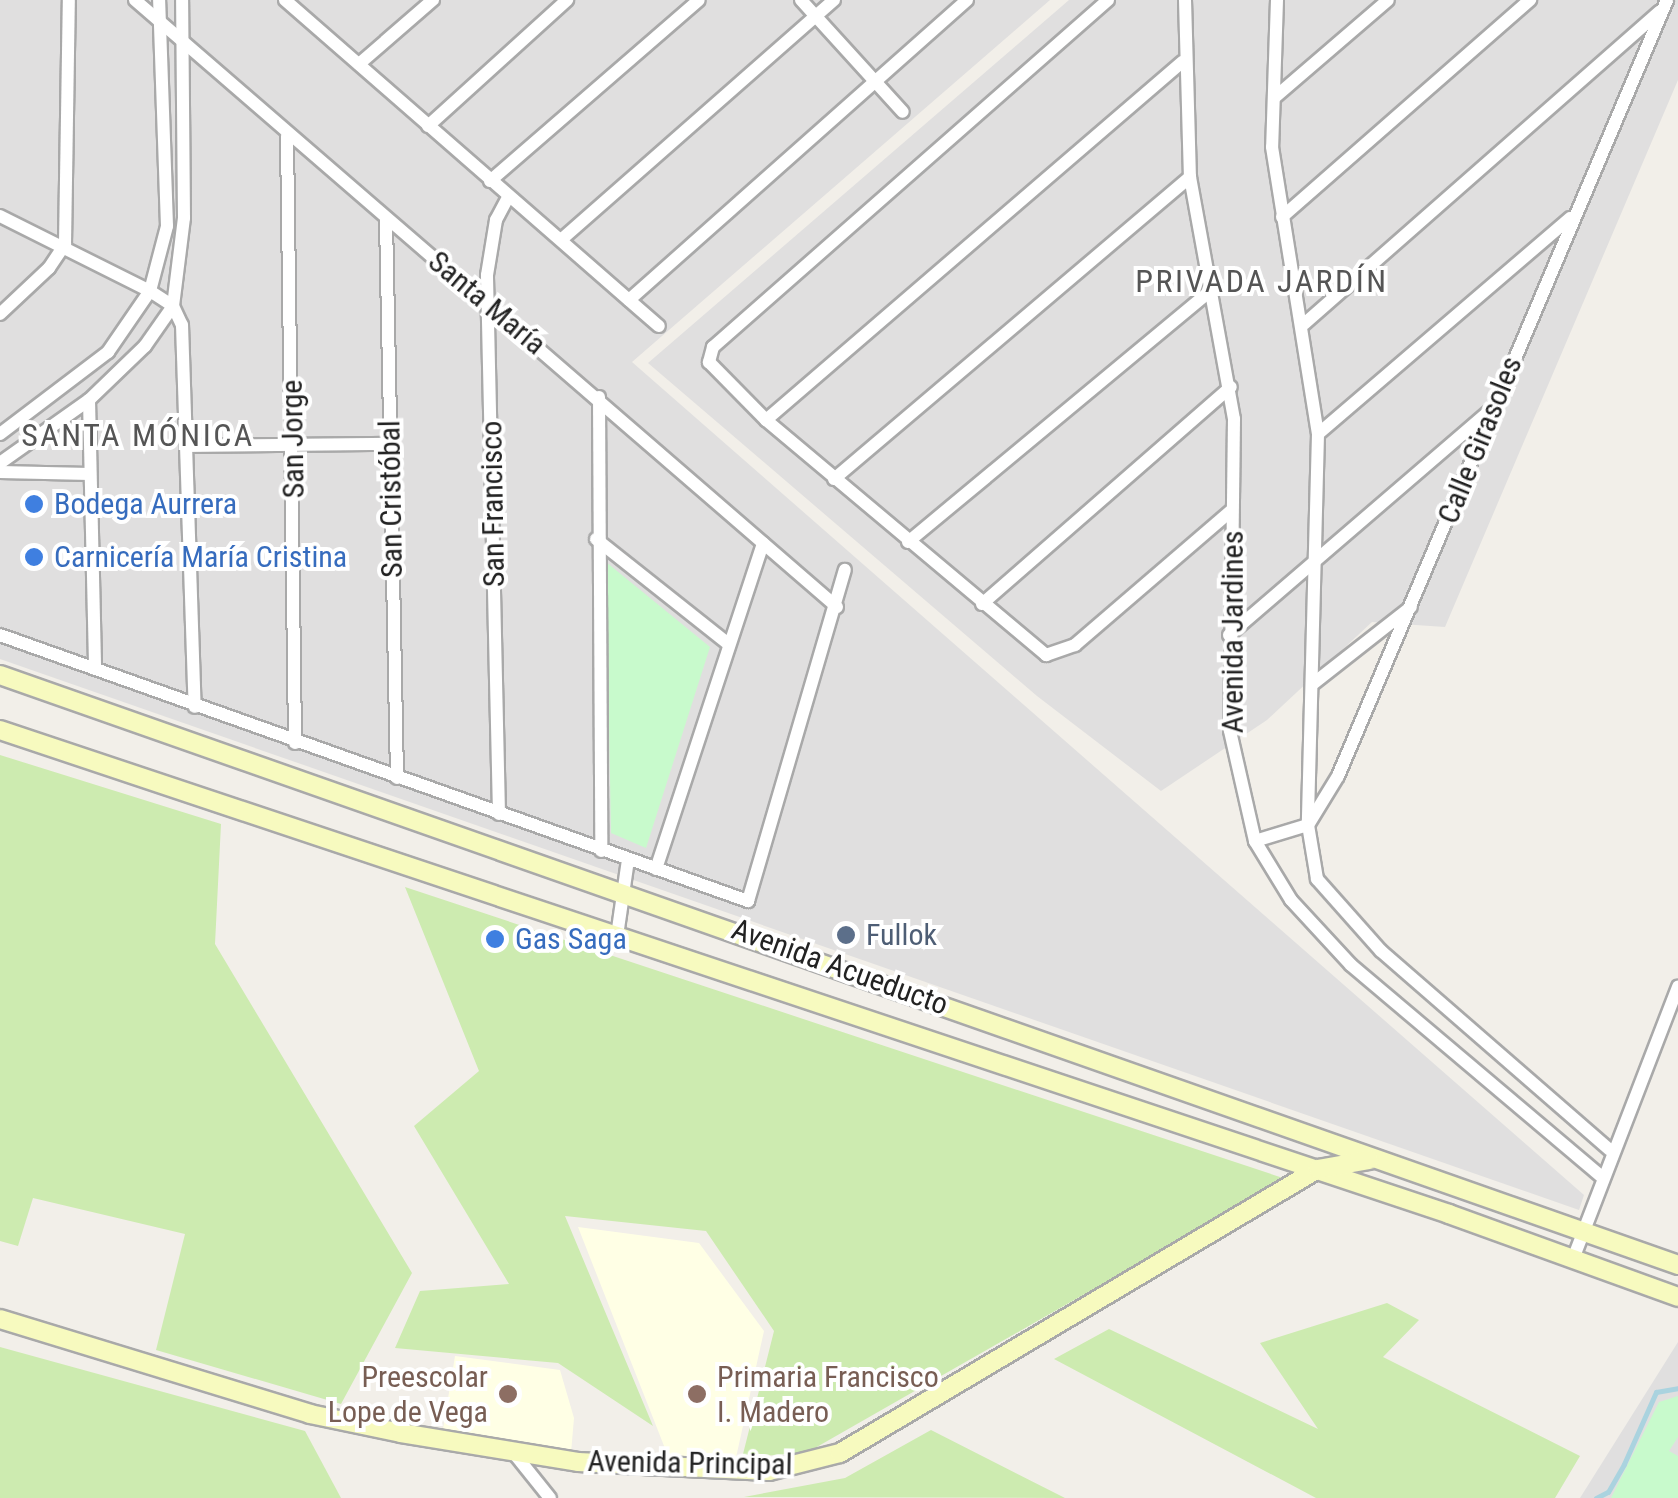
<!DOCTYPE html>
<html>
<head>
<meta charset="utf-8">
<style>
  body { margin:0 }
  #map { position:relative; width:1678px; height:1498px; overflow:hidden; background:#f2efe9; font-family:"Roboto Condensed",sans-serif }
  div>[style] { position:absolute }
  .residential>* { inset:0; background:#e0dfdf }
  .education>* { inset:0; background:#ffffe5 }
  .grass>* { inset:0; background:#cdebb0 }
  .park>* { inset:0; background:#c8facc }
  .stream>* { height:5px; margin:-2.5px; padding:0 2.5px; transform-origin:2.5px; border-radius:2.5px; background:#aad3df }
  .roads { filter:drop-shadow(2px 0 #a9a9a9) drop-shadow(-2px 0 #a9a9a9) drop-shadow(0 2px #a9a9a9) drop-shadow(0 -2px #a9a9a9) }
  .street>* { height:12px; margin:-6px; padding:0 6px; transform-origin:6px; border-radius:6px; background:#fff }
  .secondary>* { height:18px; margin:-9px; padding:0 9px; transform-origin:9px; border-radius:9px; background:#f7fabf }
  .dots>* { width:28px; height:28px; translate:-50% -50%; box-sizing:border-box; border:5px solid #fff; border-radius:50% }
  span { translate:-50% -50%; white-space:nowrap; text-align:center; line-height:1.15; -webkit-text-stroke:8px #fff; paint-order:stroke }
  .street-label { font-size:30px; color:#222 }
  .shop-label { font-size:30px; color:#366cbe }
  .left { translate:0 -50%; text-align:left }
  .service-label { font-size:30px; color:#4e5e75 }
  .education-label { font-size:30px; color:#785e54 }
  .right { translate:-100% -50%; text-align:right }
  .neighbourhood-label { font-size:32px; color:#555; letter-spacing:2.5px }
</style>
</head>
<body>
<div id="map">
  <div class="residential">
    <i style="clip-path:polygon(0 0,1050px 0,632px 362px,1584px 1195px,1579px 1210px,0 659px)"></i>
    <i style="clip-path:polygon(1069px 0,1678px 0,1678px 80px,1445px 627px,1372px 622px,1267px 720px,1161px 791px,1037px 696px,648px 363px)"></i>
    <i style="clip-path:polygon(1678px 1342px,1678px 1498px,1580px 1498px)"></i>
  </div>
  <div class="education">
    <i style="clip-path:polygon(578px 1227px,699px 1243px,764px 1331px,735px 1462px,668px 1456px)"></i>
    <i style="clip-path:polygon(455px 1356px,560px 1370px,574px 1418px,571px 1453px,442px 1435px)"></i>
  </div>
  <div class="grass">
    <i style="clip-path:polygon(0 755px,221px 824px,215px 944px,412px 1273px,341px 1404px,156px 1350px,185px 1234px,33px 1198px,18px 1246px,0 1241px)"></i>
    <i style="clip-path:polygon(405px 887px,1286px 1179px,808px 1452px,742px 1458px,774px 1331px,706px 1231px,565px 1216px,653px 1426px,558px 1363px,395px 1348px,420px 1291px,509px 1284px,414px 1126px,479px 1071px)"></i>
    <i style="clip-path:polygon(1387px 1303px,1419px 1320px,1383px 1357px,1580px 1456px,1555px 1498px,1316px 1498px,1054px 1359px,1109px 1329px,1318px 1429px,1260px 1343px)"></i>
    <i style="clip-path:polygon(0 1347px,305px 1431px,341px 1498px,0 1498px)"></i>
    <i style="clip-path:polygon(931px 1430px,1065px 1498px,744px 1497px,845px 1478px)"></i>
  </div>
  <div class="park">
    <i style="clip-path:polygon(606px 562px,710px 647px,646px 848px,611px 833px)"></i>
    <i style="clip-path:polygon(1678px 1396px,1678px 1437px,1669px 1451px,1678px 1456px,1678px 1498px,1611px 1498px,1659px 1402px)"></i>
  </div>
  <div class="stream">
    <i style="left:1596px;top:1498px;width:13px;rotate:-27deg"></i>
    <i style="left:1608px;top:1492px;width:32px;rotate:-60deg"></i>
    <i style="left:1624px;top:1464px;width:79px;rotate:-66deg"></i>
    <i style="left:1656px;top:1392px;width:22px;rotate:-10deg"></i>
  </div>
  <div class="roads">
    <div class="street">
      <i style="left:135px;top:0;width:928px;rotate:40.85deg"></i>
      <i style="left:285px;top:0;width:496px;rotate:41.1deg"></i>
      <i style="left:801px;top:0;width:151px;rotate:47.7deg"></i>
      <i style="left:1108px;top:0;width:526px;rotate:138.7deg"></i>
      <i style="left:713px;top:347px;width:16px;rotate:105deg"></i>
      <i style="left:709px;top:362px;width:81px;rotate:45.5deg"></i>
      <i style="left:766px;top:420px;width:366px;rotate:40deg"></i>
      <i style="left:1046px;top:655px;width:31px;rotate:-19deg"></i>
      <i style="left:1075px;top:645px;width:207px;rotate:-40.7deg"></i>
      <i style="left:1185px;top:0;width:177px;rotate:88.4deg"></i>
      <i style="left:1190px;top:177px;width:246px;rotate:79.7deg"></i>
      <i style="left:1234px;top:419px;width:312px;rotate:90.7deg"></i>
      <i style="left:1230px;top:731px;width:113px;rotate:77.2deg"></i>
      <i style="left:1255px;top:841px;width:69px;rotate:58.6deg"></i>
      <i style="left:1291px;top:900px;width:88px;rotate:47.3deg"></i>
      <i style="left:1351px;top:965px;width:327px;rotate:40.2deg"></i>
      <i style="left:1277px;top:0;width:147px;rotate:91.9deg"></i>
      <i style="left:1272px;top:147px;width:291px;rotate:80.9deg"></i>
      <i style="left:1318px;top:434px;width:391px;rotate:91.5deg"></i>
      <i style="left:1308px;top:825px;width:55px;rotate:80.5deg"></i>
      <i style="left:1317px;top:879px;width:96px;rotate:48.4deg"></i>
      <i style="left:1381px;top:951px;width:303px;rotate:41deg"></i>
      <i style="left:359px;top:64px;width:98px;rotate:-40.9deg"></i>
      <i style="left:1274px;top:98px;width:150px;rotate:-40.7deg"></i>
      <i style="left:428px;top:126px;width:188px;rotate:-42.2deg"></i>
      <i style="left:287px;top:136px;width:607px;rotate:89.24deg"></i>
      <i style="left:490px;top:181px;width:276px;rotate:-40.9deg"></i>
      <i style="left:0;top:216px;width:168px;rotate:26.6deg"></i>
      <i style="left:150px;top:291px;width:27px;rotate:33deg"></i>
      <i style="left:173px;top:306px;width:21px;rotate:65deg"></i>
      <i style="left:182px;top:325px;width:382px;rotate:88.1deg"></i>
      <i style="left:1282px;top:217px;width:330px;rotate:-41.2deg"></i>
      <i style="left:386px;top:219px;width:559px;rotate:88.87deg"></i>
      <i style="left:562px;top:239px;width:362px;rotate:-41.3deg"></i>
      <i style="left:629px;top:300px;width:452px;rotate:-41.6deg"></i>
      <i style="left:0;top:314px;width:67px;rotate:-43.2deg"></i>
      <i style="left:49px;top:268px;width:29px;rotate:-56deg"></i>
      <i style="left:65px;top:244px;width:244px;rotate:-89.1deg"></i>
      <i style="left:1304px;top:324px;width:473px;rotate:-41.3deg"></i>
      <i style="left:599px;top:397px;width:454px;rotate:89.7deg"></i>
      <i style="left:89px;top:400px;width:269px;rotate:88.7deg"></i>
      <i style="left:766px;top:420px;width:549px;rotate:-40.71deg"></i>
      <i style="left:0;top:434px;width:136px;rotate:-37.2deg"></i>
      <i style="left:108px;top:352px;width:74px;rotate:-55.5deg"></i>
      <i style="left:150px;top:291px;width:67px;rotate:-75.3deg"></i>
      <i style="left:167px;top:226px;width:226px;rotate:-92deg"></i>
      <i style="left:1318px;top:434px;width:332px;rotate:-40.6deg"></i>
      <i style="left:190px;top:446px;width:199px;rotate:-0.6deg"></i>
      <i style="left:0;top:463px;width:109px;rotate:-35.3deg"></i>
      <i style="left:89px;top:400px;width:78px;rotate:-44deg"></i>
      <i style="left:145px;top:346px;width:49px;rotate:-55deg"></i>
      <i style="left:173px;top:306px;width:89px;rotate:-82.9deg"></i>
      <i style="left:184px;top:218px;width:218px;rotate:-90.5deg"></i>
      <i style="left:0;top:472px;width:90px;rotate:1.3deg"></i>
      <i style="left:834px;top:479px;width:467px;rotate:-40.3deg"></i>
      <i style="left:596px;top:539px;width:167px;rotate:38.4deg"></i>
      <i style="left:908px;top:542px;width:393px;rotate:-39.7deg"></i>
      <i style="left:982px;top:604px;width:330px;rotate:-41.1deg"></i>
      <i style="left:0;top:635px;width:794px;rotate:19.58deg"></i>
      <i style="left:748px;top:901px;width:345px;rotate:-73.7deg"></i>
      <i style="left:1229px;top:635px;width:342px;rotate:-40.7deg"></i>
      <i style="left:1314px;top:683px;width:123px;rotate:-38.1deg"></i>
      <i style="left:499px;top:814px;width:539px;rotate:-91.28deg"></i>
      <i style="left:487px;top:275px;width:56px;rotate:-80.7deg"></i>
      <i style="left:496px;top:220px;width:26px;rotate:-62deg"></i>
      <i style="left:1255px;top:841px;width:55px;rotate:-16.8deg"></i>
      <i style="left:1308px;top:825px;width:57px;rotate:-58.5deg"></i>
      <i style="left:1338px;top:776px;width:843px;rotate:-67.02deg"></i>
      <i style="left:656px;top:869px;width:343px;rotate:-71.8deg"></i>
      <i style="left:617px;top:936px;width:77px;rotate:-81.8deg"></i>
      <i style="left:1573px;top:1259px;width:292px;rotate:-68.9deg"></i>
      <i style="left:513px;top:1452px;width:59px;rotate:51.2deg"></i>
    </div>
    <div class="secondary">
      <i style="left:0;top:675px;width:1779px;rotate:19.37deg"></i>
      <i style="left:0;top:730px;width:1528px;rotate:18.47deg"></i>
      <i style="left:1449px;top:1214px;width:244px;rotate:19.9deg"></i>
      <i style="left:0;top:1319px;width:324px;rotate:17deg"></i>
      <i style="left:310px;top:1414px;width:93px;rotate:11.8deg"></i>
      <i style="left:401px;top:1433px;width:179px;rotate:9.3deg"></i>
      <i style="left:578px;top:1462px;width:191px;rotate:2.7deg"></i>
      <i style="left:769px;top:1471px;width:73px;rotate:-14.2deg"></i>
      <i style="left:840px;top:1453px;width:556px;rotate:-30.72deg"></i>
      <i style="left:1318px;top:1169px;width:52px;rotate:-10deg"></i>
    </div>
  </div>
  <div class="dots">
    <i style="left:34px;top:504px;background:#3f7fe0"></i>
    <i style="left:34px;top:557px;background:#3f7fe0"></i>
    <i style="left:846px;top:935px;background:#5c6f8a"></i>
    <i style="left:495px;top:939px;background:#3f7fe0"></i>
    <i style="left:508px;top:1394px;background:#8d6e63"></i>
    <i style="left:697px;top:1394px;background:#8d6e63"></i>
  </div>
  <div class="street-label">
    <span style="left:487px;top:303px;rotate:40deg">Santa María</span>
    <span style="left:293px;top:439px;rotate:-91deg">San Jorge</span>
    <span style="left:1480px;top:440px;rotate:-68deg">Calle Girasoles</span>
    <span style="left:391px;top:499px;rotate:-91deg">San Cristóbal</span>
    <span style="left:493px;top:504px;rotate:-91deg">San Francisco</span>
    <span style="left:1233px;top:632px;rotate:-90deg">Avenida Jardines</span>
    <span style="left:840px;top:967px;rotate:20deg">Avenida Acueducto</span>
    <span style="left:690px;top:1463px;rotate:1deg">Avenida Principal</span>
  </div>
  <div class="shop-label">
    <span class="left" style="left:54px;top:504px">Bodega Aurrera</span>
    <span class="left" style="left:54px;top:557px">Carnicería María Cristina</span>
    <span class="left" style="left:515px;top:939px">Gas Saga</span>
  </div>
  <div class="service-label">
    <span class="left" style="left:866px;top:935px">Fullok</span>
  </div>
  <div class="education-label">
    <span class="right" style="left:488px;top:1394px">Preescolar<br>Lope de Vega</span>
    <span class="left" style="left:717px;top:1394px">Primaria Francisco<br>I. Madero</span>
  </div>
  <div class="neighbourhood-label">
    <span style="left:1262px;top:281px">PRIVADA JARDÍN</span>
    <span style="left:138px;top:435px">SANTA MÓNICA</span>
  </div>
</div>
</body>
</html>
